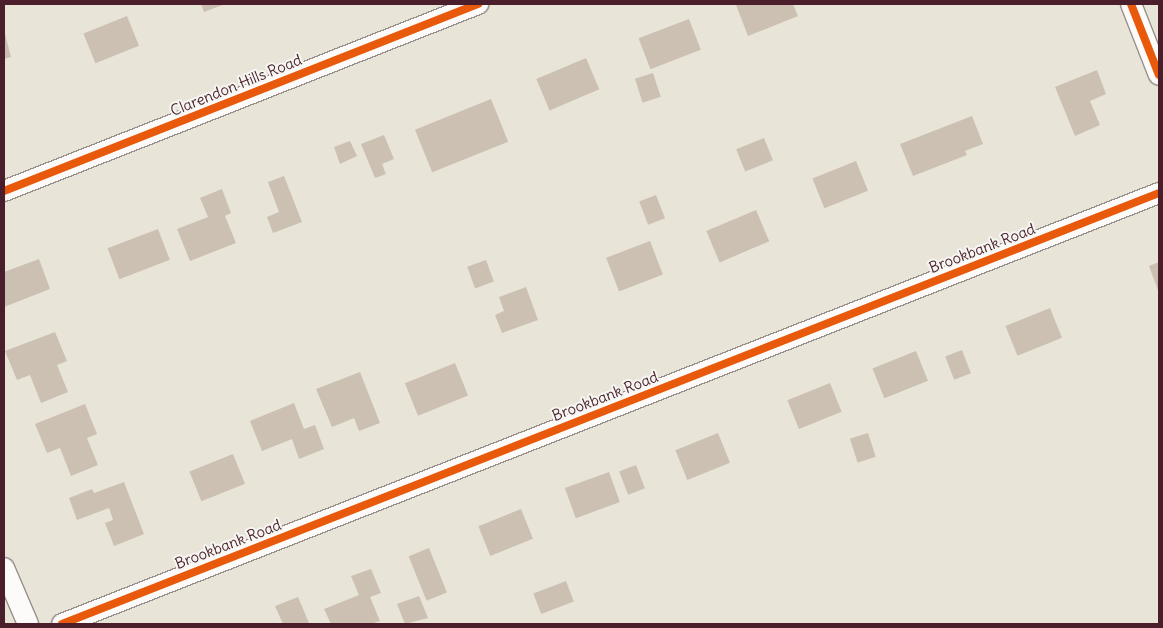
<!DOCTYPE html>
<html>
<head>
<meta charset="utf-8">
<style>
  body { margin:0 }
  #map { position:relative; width:1163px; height:628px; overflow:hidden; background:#e9e4d8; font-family:Delius,sans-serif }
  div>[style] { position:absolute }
  .building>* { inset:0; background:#cbc0b2; transform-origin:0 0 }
  .roads { filter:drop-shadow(1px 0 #998f8b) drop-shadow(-1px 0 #998f8b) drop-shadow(0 1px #998f8b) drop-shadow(0 -1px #998f8b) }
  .minor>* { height:20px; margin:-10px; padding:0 10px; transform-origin:10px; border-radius:10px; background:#fcfbf9 }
  .cycleway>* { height:8px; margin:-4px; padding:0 4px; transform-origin:4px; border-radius:4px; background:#e8590c }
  span { translate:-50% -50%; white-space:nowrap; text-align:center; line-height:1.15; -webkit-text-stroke:4px #f6f6f2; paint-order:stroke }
  .street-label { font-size:15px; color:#4a1f2b }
  .frame { position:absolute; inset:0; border:5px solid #4a1f2b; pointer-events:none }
</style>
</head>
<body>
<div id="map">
  <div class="building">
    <i style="clip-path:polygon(201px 4px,225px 4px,204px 12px)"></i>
    <i style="clip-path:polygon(793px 4px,798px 16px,748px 36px,736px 5px)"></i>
    <i style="left:127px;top:16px;width:32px;height:47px;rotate:68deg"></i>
    <i style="left:689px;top:19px;width:33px;height:54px;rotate:69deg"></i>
    <i style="clip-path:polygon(4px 30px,11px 57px,4px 59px)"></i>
    <i style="left:586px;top:58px;width:34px;height:54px;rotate:67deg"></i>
    <i style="clip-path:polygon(1097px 70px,1106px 94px,1090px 101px,1100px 125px,1075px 136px,1055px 87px)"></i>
    <i style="left:653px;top:73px;width:25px;height:19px;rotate:72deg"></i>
    <i style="left:491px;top:99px;width:46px;height:82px;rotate:68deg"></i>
    <i style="clip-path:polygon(972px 116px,983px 144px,965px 151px,967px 155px,913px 176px,900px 144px)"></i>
    <i style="clip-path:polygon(384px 135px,394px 159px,382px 164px,386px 174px,375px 178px,361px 144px)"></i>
    <i style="left:764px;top:138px;width:24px;height:30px;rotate:68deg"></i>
    <i style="clip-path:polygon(350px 141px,357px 156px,340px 164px,334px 147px)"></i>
    <i style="left:856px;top:161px;width:32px;height:47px;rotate:68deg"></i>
    <i style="clip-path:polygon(284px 176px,302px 222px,273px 233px,267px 217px,279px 212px,268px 182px)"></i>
    <i style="clip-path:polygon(222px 189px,231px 213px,225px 216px,236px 243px,190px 261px,177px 229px,208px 217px,200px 198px)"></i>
    <i style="left:656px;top:195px;width:25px;height:18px;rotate:69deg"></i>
    <i style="left:756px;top:210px;width:34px;height:54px;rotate:67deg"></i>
    <i style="left:158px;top:229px;width:33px;height:54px;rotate:69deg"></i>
    <i style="left:650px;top:241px;width:36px;height:47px;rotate:69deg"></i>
    <i style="clip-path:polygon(39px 259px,50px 289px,4px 307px,4px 272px)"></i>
    <i style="left:486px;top:260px;width:23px;height:20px;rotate:70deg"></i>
    <i style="clip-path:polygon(1159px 262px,1159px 293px,1149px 266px)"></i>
    <i style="clip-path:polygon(526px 287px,538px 320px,502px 333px,495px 315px,504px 311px,499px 297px)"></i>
    <i style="left:1050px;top:308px;width:32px;height:48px;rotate:68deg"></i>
    <i style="clip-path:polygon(55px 332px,67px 361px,57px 365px,68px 392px,41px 403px,30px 375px,17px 380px,5px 351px)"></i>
    <i style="left:962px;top:350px;width:25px;height:18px;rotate:69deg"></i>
    <i style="left:916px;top:351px;width:32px;height:47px;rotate:68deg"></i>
    <i style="left:455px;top:363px;width:35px;height:54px;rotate:68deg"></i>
    <i style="clip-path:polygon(360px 372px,380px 423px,359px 431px,354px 418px,332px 427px,316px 389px)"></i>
    <i style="left:830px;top:383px;width:31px;height:46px;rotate:68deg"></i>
    <i style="clip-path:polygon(294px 403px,304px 429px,315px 425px,324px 449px,299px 459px,292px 439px,262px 451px,250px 421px)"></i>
    <i style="clip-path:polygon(85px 404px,97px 434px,87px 438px,98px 465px,71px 476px,60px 448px,47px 453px,35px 424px)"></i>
    <i style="left:718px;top:433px;width:32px;height:46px;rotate:68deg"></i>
    <i style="left:868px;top:433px;width:25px;height:19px;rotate:72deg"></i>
    <i style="left:233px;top:454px;width:32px;height:47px;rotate:68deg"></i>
    <i style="left:636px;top:465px;width:25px;height:18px;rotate:69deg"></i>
    <i style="left:609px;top:472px;width:32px;height:47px;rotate:70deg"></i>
    <i style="clip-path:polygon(124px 482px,144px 534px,114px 546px,105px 523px,113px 520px,109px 508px,77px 520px,69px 498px,92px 489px,94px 493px)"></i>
    <i style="left:521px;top:509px;width:32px;height:46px;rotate:68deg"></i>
    <i style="left:429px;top:548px;width:48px;height:22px;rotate:68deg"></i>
    <i style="clip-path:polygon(371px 569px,381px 593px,370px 597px,380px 621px,371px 624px,331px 624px,324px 609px,359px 595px,351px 576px)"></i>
    <i style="left:566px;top:581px;width:22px;height:35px;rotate:69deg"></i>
    <i style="clip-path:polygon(419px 596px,428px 618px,405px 624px,397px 604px)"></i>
    <i style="clip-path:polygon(298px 597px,309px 623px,283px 624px,275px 606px)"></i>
  </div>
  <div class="roads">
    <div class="minor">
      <i style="left:1131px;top:4px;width:76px;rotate:68.5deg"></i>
      <i style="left:4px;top:191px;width:510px;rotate:-21.53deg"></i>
      <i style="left:4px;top:568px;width:61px;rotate:66.8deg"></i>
      <i style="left:62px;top:624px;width:1179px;rotate:-21.45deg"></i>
    </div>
  </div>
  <div class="cycleway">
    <i style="left:1131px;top:4px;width:76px;rotate:68.5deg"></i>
    <i style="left:4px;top:191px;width:510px;rotate:-21.53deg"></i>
    <i style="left:62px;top:624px;width:1179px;rotate:-21.45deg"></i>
  </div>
  <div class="street-label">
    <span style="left:236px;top:85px;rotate:-22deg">Clarendon Hills Road</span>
    <span style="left:982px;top:248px;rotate:-21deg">Brookbank Road</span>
    <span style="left:605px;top:396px;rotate:-21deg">Brookbank Road</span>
    <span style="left:228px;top:544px;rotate:-21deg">Brookbank Road</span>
  </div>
  <div class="frame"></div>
</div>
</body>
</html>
